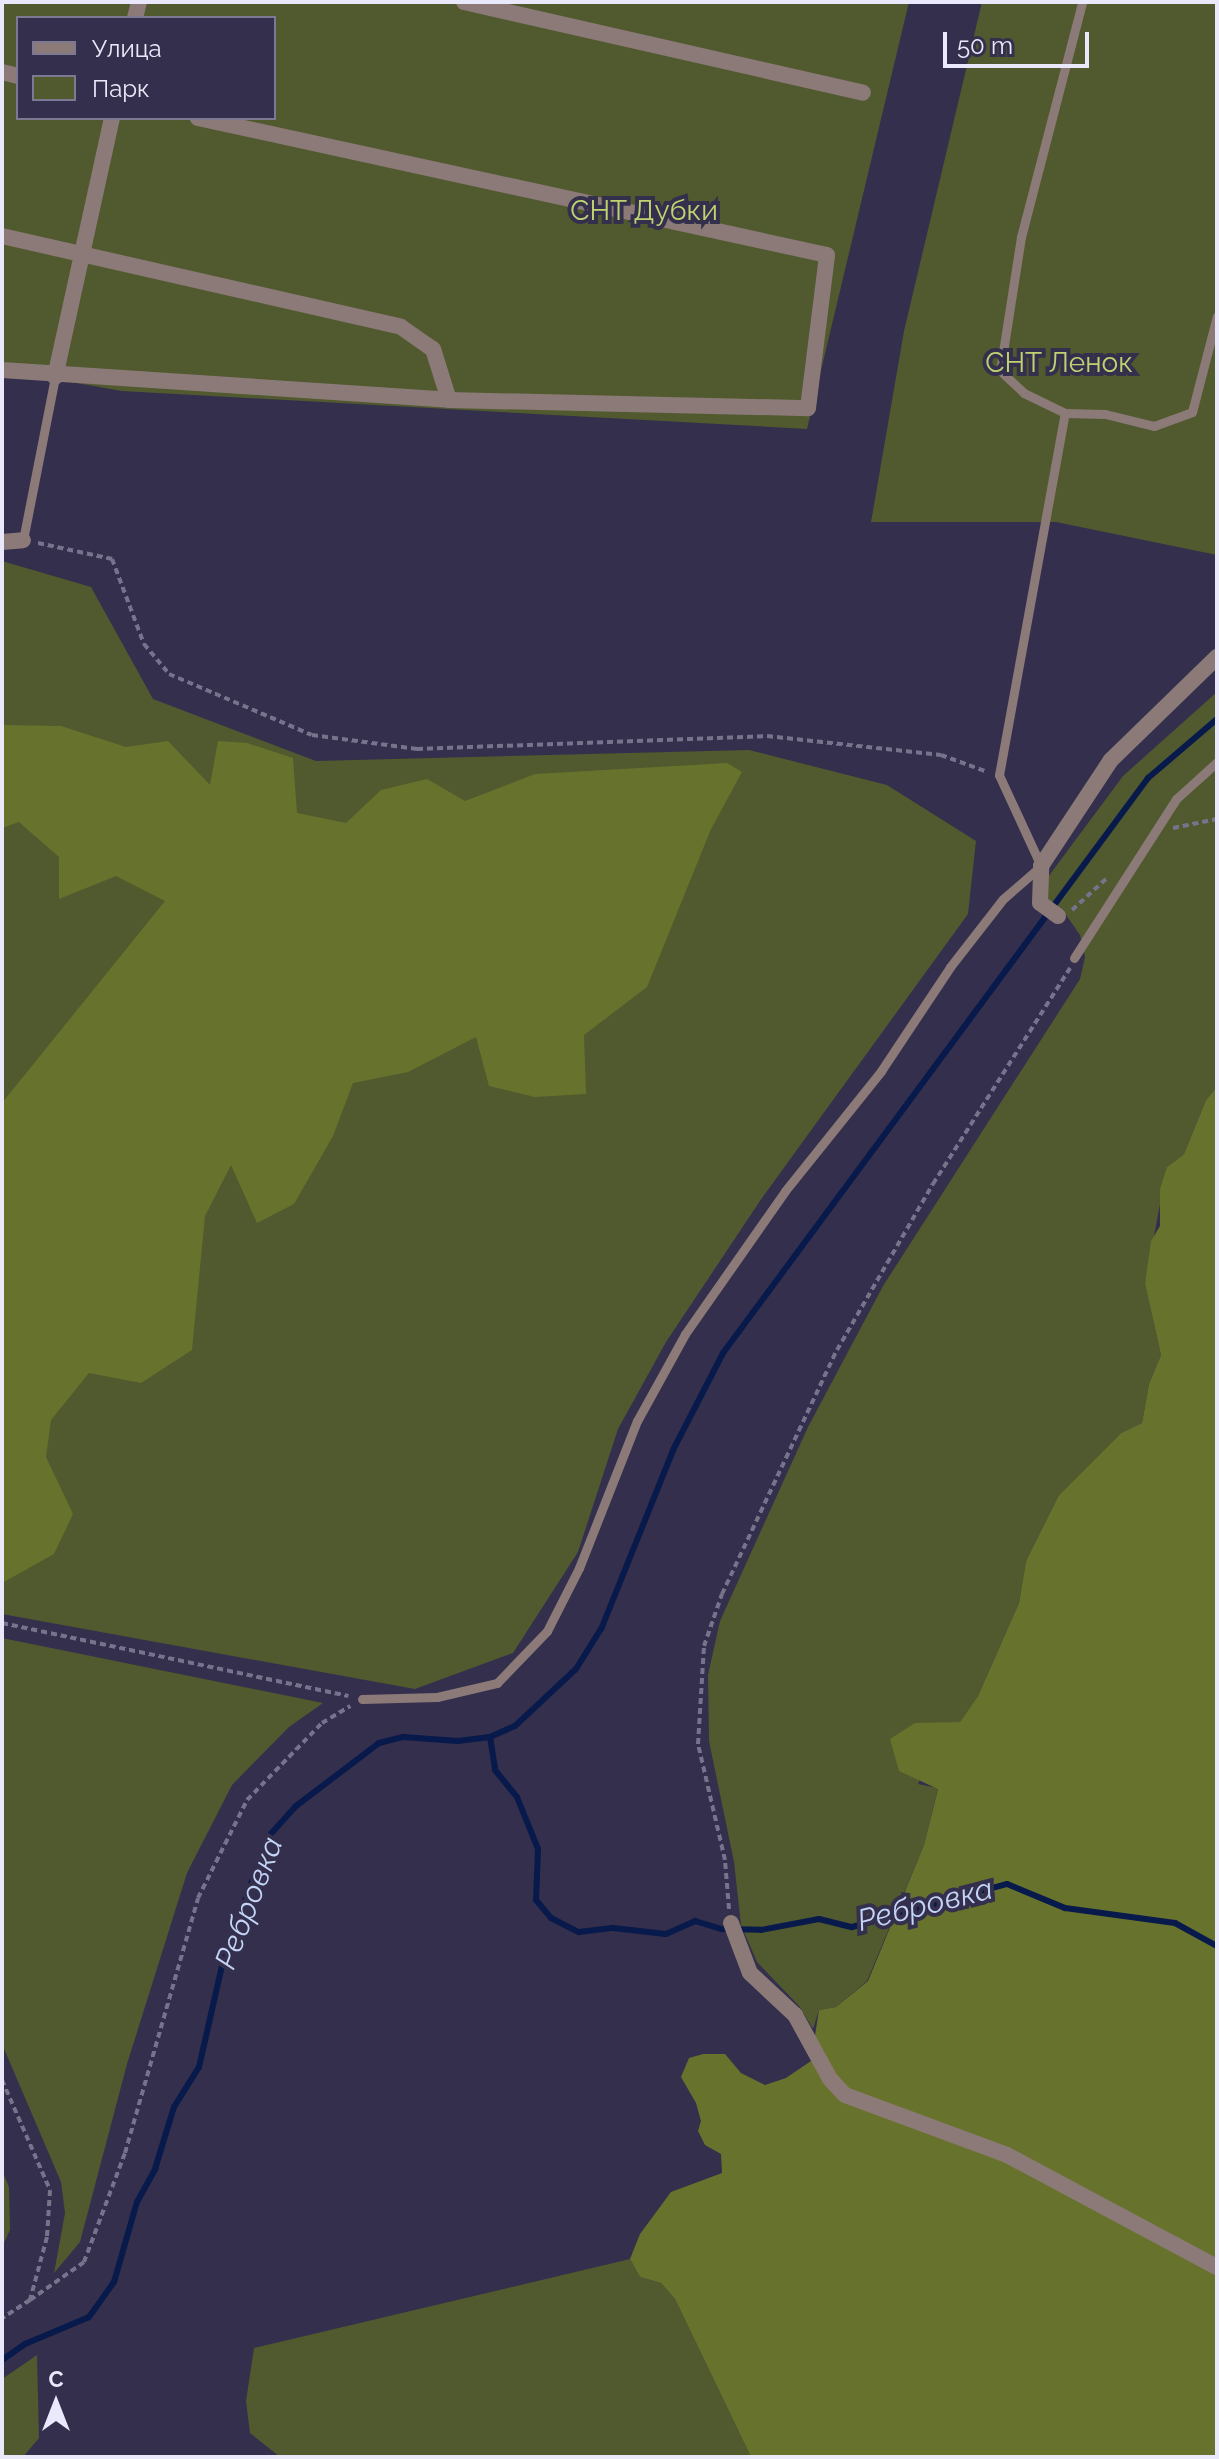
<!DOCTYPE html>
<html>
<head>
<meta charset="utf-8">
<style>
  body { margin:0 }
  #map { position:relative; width:1219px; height:2459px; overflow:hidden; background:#332f4c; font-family:Raleway,sans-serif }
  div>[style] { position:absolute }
  .green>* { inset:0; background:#51592f }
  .forest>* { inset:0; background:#67732c }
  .stream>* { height:6px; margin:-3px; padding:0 3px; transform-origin:3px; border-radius:3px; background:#08194b }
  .path>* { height:4px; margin-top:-2px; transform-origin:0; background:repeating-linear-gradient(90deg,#76738c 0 6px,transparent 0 10px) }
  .lane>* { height:9px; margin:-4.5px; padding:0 4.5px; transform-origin:4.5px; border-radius:4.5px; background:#8b7a77 }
  .street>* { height:16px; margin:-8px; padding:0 8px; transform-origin:8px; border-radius:8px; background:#8b7a77 }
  span { translate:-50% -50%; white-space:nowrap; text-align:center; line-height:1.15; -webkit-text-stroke:8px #332f4c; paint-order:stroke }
  .park-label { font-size:28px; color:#c0d270 }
  .water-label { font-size:30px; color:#c4d4f6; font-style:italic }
  .frame { position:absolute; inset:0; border:4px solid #eae9fb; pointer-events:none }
  .legend { position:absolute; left:16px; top:16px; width:260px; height:104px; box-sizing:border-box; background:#332f4c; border:2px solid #7c7992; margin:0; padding:10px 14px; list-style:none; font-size:24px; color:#eae9fb }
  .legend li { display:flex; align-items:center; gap:16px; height:40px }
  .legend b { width:40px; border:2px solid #7c7992 }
  .north { position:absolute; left:16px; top:2363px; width:80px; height:80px; -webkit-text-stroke:6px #332f4c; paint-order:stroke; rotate:0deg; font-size:22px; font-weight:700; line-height:32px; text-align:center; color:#eae9fb }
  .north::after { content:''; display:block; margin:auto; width:28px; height:36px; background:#eae9fb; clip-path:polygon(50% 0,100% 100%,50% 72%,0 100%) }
  .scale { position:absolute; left:943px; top:32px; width:146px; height:36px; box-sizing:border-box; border:4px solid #eae9fb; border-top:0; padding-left:10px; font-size:24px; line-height:28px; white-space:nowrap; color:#eae9fb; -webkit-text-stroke:6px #332f4c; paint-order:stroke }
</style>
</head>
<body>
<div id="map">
  <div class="green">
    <i style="clip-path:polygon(evenodd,2px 2px,909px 2px,807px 429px,122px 391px,2px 370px,2px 2px,18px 18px,274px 18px,274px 118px,18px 118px,18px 18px)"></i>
    <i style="clip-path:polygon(982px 2px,1217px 2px,1217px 555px,1056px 522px,871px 522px,904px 331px)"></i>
    <i style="clip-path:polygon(2px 561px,91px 587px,153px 699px,316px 761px,749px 750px,887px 785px,976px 841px,968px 914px,762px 1198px,666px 1342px,618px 1429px,578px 1552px,513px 1653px,415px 1689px,2px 1614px)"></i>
    <i style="clip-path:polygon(1217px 692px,1217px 1087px,1206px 1100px,1184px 1154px,1167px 1167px,1145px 1284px,1161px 1355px,1149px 1384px,1142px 1423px,1121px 1433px,1059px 1495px,1026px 1561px,1019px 1603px,978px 1696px,960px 1722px,945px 1723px,918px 1784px,938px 1788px,924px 1845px,867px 1981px,836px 2007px,819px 2010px,813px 2029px,799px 2006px,757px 1962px,741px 1925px,734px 1862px,709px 1741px,708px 1675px,720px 1621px,808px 1427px,883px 1286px,1080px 979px,1085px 957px,1080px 935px,1064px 912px,1047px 902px,1048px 877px,1123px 776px)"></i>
    <i style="clip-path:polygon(2px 1638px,323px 1703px,289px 1727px,232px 1785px,187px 1873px,127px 2064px,80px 2242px,54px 2273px,65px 2213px,61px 2182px,2px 2044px)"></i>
    <i style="clip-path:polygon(2px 2170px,9px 2187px,10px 2230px,2px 2247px)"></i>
    <i style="clip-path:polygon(630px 2259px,640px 2277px,661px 2283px,675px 2299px,751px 2457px,280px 2457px,250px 2433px,246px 2401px,254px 2348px)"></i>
    <i style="clip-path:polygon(37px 2355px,39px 2438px,23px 2457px,2px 2457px,2px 2379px)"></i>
  </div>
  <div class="forest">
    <i style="clip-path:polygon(2px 725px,61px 726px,126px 747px,168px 741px,210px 785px,218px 741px,247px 743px,293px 758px,297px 813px,346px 823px,381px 790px,427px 779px,465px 801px,535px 774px,727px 763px,742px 772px,711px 829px,647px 987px,584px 1035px,586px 1094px,535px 1097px,489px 1086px,476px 1037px,408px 1072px,353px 1083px,333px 1136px,294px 1204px,257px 1223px,231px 1165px,205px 1216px,192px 1350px,141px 1383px,89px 1373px,51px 1420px,46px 1457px,73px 1514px,54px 1554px,2px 1583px,2px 1103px,165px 901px,116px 876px,59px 899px,59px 857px,19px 822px,2px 828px)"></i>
    <i style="clip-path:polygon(1217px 1087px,1217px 2457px,751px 2457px,675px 2299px,661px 2283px,640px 2277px,630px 2259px,640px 2234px,671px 2192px,722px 2173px,721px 2154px,705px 2145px,698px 2131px,701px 2121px,696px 2103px,681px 2077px,689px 2058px,703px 2054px,725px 2054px,741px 2073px,765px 2085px,786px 2078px,811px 2061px,819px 2010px,836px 2007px,868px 1981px,924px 1845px,938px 1789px,899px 1771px,890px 1739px,915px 1723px,960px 1722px,978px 1696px,1019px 1603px,1026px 1561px,1059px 1495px,1121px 1433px,1142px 1423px,1149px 1384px,1161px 1355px,1145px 1284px,1151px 1241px,1160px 1226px,1160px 1189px,1167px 1167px,1184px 1154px,1206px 1100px)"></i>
  </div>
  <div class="stream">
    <i style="left:490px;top:1737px;width:33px;rotate:81deg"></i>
    <i style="left:495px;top:1770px;width:35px;rotate:51deg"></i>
    <i style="left:517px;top:1797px;width:56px;rotate:68deg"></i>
    <i style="left:538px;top:1849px;width:51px;rotate:92.2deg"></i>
    <i style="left:536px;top:1900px;width:23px;rotate:50deg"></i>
    <i style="left:551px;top:1918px;width:31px;rotate:27deg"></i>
    <i style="left:579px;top:1932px;width:34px;rotate:-7deg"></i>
    <i style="left:613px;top:1928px;width:53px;rotate:6.5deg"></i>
    <i style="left:666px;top:1934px;width:32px;rotate:-24deg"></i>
    <i style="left:695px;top:1921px;width:28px;rotate:17deg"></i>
    <i style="left:722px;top:1929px;width:39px;rotate:1deg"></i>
    <i style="left:761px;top:1930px;width:59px;rotate:-10.7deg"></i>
    <i style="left:819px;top:1919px;width:34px;rotate:14deg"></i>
    <i style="left:852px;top:1927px;width:161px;rotate:-15.5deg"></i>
    <i style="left:1007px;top:1884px;width:63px;rotate:22.5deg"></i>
    <i style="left:1065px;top:1908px;width:111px;rotate:7.8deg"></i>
    <i style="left:1175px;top:1923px;width:48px;rotate:28.7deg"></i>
    <i style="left:2px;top:2360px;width:28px;rotate:-35deg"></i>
    <i style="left:25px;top:2344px;width:69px;rotate:-22.9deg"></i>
    <i style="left:89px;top:2317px;width:43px;rotate:-54.5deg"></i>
    <i style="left:114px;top:2282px;width:83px;rotate:-74deg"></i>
    <i style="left:137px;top:2202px;width:38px;rotate:-61deg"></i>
    <i style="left:155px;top:2169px;width:65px;rotate:-73deg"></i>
    <i style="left:174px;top:2107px;width:47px;rotate:-58deg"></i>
    <i style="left:199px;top:2067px;width:109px;rotate:-77.2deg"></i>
    <i style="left:223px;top:1961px;width:132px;rotate:-70.1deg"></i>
    <i style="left:268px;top:1837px;width:42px;rotate:-47.9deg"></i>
    <i style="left:296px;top:1806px;width:104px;rotate:-37.2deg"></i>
    <i style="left:379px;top:1743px;width:25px;rotate:-14deg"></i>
    <i style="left:403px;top:1737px;width:55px;rotate:4.2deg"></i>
    <i style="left:458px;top:1741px;width:32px;rotate:-7deg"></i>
    <i style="left:490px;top:1737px;width:27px;rotate:-24deg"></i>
    <i style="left:515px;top:1726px;width:83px;rotate:-43.1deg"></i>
    <i style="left:576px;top:1669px;width:49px;rotate:-58.2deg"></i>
    <i style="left:602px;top:1627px;width:191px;rotate:-68.1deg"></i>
    <i style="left:673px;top:1450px;width:109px;rotate:-62.7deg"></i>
    <i style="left:723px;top:1353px;width:715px;rotate:-53.53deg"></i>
    <i style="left:1148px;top:778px;width:91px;rotate:-40.5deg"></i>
  </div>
  <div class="path">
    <i style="left:38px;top:543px;width:76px;rotate:12.2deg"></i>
    <i style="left:112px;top:559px;width:91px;rotate:69.4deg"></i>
    <i style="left:144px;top:644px;width:39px;rotate:50deg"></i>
    <i style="left:169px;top:674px;width:155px;rotate:23.1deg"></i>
    <i style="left:312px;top:735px;width:106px;rotate:7.6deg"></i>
    <i style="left:417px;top:749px;width:350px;rotate:-2.1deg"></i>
    <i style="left:767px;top:736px;width:175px;rotate:6.2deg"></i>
    <i style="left:941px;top:755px;width:47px;rotate:20deg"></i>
    <i style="left:1173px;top:828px;width:45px;rotate:-11.6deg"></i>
    <i style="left:1072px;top:910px;width:46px;rotate:-42.4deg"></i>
    <i style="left:2px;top:1623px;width:354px;rotate:11.9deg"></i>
    <i style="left:729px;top:1909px;width:49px;rotate:-94.7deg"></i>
    <i style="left:725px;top:1860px;width:119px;rotate:-103.1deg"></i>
    <i style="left:698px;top:1744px;width:98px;rotate:-86.5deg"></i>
    <i style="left:704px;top:1646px;width:55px;rotate:-70.9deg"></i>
    <i style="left:722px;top:1594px;width:270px;rotate:-64.8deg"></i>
    <i style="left:837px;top:1350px;width:192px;rotate:-60deg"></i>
    <i style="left:933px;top:1184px;width:256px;rotate:-57.6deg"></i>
    <i style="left:2px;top:2080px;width:120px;rotate:66.4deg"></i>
    <i style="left:50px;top:2190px;width:47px;rotate:93.7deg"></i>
    <i style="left:47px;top:2237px;width:65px;rotate:105.1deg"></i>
    <i style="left:30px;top:2300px;width:33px;rotate:147deg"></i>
    <i style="left:30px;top:2300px;width:66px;rotate:-35.1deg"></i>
    <i style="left:84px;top:2262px;width:116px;rotate:-69.4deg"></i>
    <i style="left:125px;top:2153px;width:265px;rotate:-74deg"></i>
    <i style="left:198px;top:1898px;width:110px;rotate:-63.4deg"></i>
    <i style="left:247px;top:1800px;width:107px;rotate:-45.8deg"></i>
    <i style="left:322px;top:1723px;width:33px;rotate:-31deg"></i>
  </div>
  <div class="lane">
    <i style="left:1065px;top:413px;width:40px;rotate:1.4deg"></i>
    <i style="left:1105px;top:414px;width:50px;rotate:13.8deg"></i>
    <i style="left:1154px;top:426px;width:40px;rotate:-20.2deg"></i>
    <i style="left:1192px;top:412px;width:99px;rotate:-75.4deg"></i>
    <i style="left:23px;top:540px;width:166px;rotate:-78.9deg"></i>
    <i style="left:1074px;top:958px;width:189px;rotate:-57.3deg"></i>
    <i style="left:1176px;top:799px;width:55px;rotate:-42.1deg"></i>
    <i style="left:362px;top:1699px;width:75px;rotate:-1.5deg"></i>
    <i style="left:437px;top:1697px;width:62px;rotate:-13.1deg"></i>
    <i style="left:497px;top:1683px;width:72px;rotate:-46.1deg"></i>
    <i style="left:547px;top:1631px;width:71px;rotate:-63.1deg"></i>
    <i style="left:579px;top:1568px;width:158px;rotate:-68.5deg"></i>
    <i style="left:637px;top:1421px;width:99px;rotate:-61.1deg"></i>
    <i style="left:685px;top:1334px;width:174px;rotate:-55deg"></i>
    <i style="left:785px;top:1191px;width:154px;rotate:-51.3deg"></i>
    <i style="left:881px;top:1071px;width:125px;rotate:-56.4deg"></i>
    <i style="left:950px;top:967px;width:86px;rotate:-52.1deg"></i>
    <i style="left:1003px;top:899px;width:50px;rotate:-41deg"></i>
    <i style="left:1041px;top:866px;width:100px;rotate:-114.8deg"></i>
    <i style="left:999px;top:775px;width:368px;rotate:-79.7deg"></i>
    <i style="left:1065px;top:413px;width:46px;rotate:-154deg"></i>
    <i style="left:1024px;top:393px;width:33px;rotate:-137deg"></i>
    <i style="left:1000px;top:371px;width:136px;rotate:-81.1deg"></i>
    <i style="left:1021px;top:237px;width:243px;rotate:-75.4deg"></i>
  </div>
  <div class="street">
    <i style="left:464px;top:2px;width:409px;rotate:12.8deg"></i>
    <i style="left:135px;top:18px;width:16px;rotate:-76deg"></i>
    <i style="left:2px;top:72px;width:16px;rotate:14deg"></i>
    <i style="left:2px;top:236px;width:409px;rotate:12.8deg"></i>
    <i style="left:401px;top:327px;width:39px;rotate:35deg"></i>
    <i style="left:433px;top:349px;width:53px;rotate:72.6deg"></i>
    <i style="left:449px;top:400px;width:359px;rotate:1.3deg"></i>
    <i style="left:808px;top:408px;width:154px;rotate:-82.9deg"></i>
    <i style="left:827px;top:255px;width:644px;rotate:-167.71deg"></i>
    <i style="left:2px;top:370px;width:448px;rotate:3.8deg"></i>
    <i style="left:55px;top:377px;width:265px;rotate:-77.6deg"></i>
    <i style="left:2px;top:542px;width:21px;rotate:-5deg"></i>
    <i style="left:1058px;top:916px;width:22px;rotate:-144deg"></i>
    <i style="left:1040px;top:903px;width:37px;rotate:-88deg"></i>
    <i style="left:1041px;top:866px;width:127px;rotate:-56.6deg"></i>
    <i style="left:1111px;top:760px;width:148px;rotate:-44.2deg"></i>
    <i style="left:731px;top:1923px;width:53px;rotate:69.2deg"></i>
    <i style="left:750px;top:1973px;width:62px;rotate:43deg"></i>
    <i style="left:795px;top:2015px;width:73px;rotate:61.3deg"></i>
    <i style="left:830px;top:2079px;width:22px;rotate:47deg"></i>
    <i style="left:845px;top:2095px;width:173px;rotate:20.3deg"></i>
    <i style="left:1007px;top:2155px;width:238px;rotate:28.1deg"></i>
  </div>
  <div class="park-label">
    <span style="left:644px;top:211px">СНТ Дубки</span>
    <span style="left:1059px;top:363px">СНТ Ленок</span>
  </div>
  <div class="water-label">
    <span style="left:249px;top:1903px;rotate:-69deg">Ребровка</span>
    <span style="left:925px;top:1905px;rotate:-14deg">Ребровка</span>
  </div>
  <div class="frame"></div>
  <ul class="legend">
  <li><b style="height:10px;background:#8b7a77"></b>Улица</li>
  <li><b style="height:22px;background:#51592f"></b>Парк</li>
  </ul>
  <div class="north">С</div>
  <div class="scale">50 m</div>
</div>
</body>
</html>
